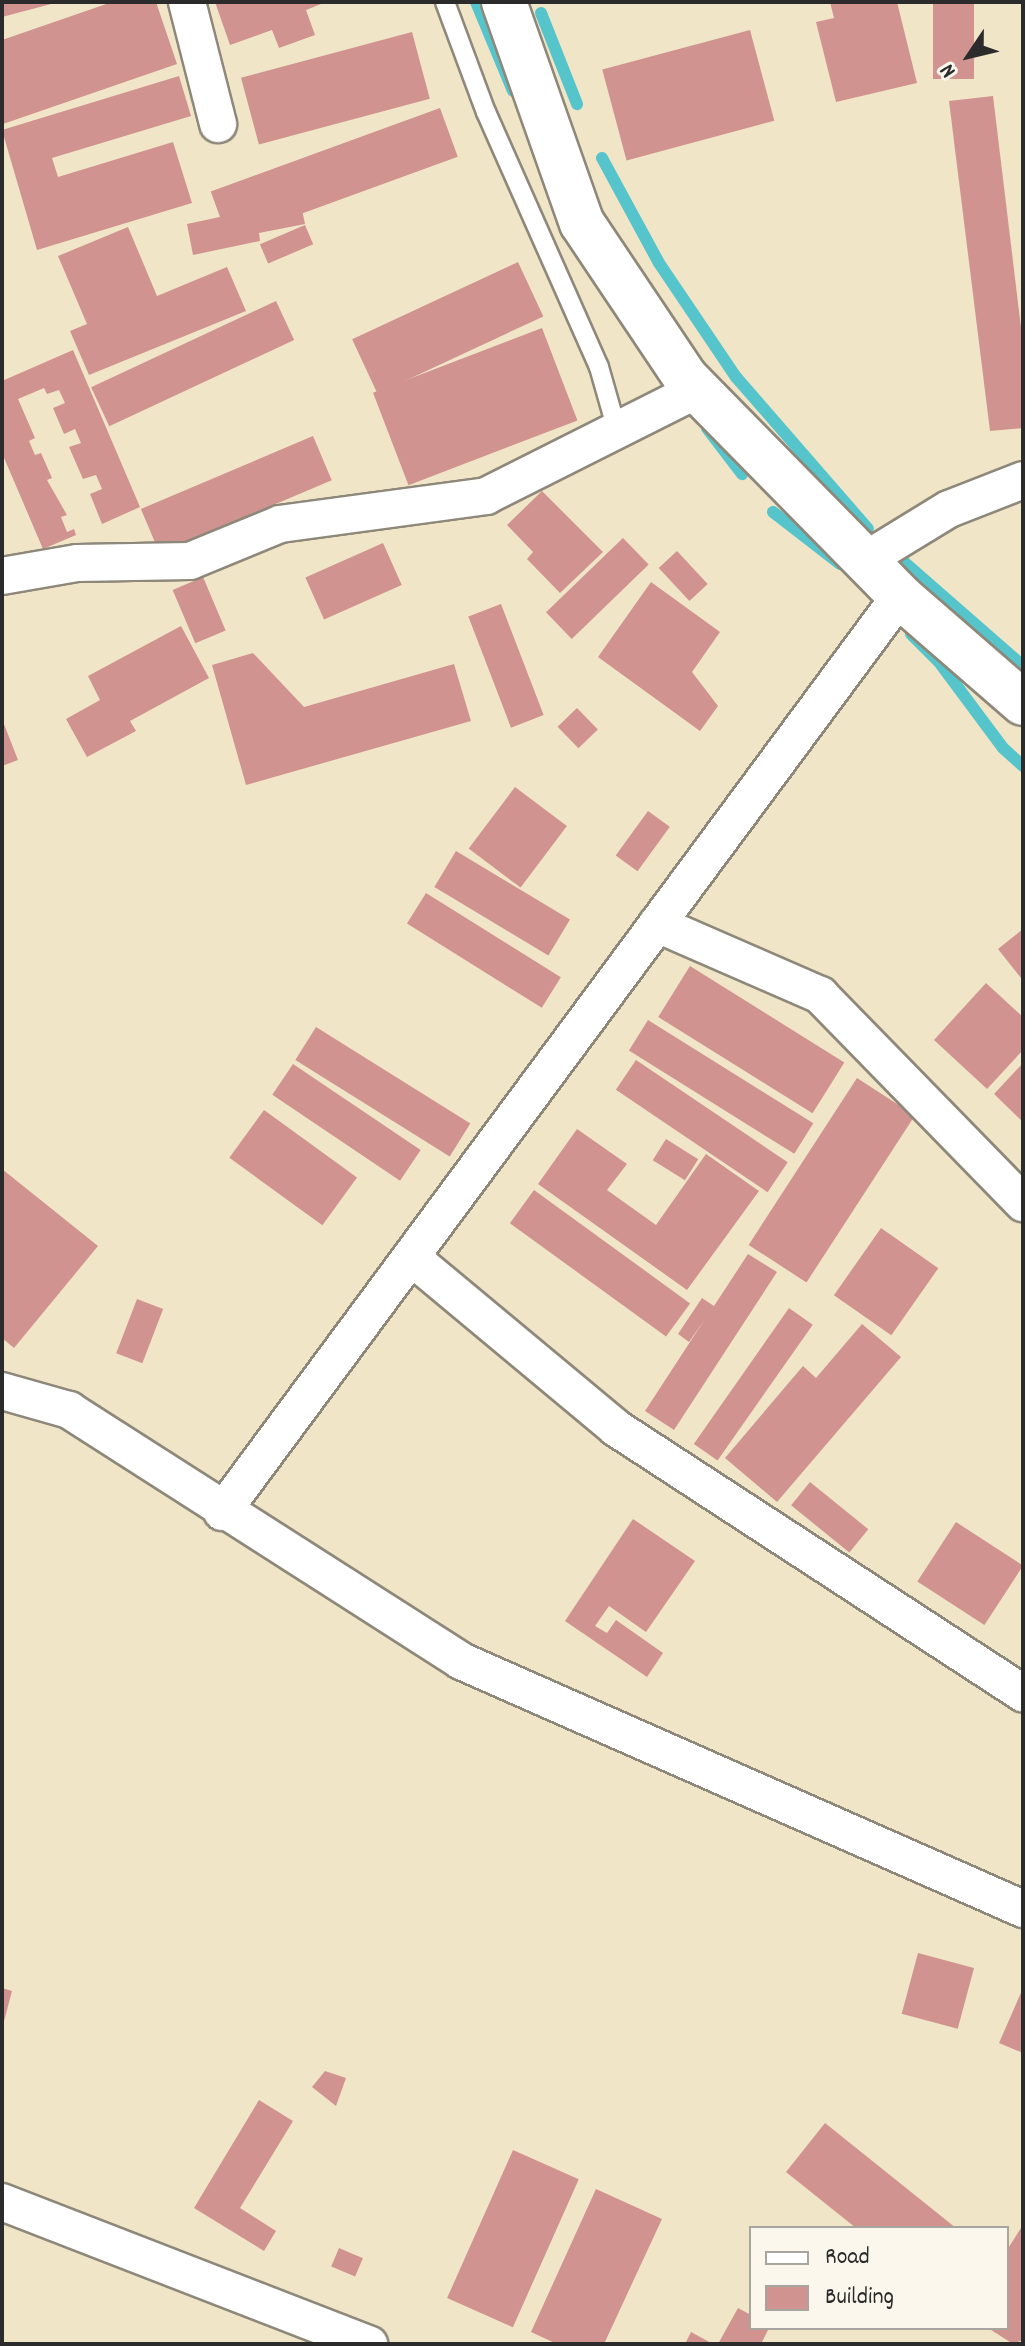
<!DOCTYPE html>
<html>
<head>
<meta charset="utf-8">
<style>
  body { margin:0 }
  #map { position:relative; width:1025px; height:2346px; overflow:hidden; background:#f1e5c8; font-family:Dekko,sans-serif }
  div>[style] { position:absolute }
  .stream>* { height:12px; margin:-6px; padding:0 6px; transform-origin:6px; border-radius:6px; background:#56c4cb }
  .building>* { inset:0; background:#d19390; transform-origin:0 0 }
  .roads { filter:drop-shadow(2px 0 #8e887a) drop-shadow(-2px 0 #8e887a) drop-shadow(0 2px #8e887a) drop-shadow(0 -2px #8e887a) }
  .service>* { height:18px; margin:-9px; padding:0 9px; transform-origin:9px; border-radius:9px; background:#fff }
  .minor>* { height:36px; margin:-18px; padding:0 18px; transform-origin:18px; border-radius:18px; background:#fff }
  .tertiary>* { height:44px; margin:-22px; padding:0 22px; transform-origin:22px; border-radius:22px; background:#fff }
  span { translate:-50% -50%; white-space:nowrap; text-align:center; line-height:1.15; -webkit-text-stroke:6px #fbf7ec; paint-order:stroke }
  .frame { position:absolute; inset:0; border:4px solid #2b2b2b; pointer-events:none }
  .legend { position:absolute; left:749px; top:2226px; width:260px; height:104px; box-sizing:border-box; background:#fbf7ec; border:2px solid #a8a59f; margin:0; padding:10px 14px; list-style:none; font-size:24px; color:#2b2b2b }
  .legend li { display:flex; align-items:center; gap:16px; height:40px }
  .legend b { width:40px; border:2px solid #a8a59f }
  .north { position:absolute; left:929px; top:16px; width:80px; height:80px; -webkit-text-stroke:6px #fbf7ec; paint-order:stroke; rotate:235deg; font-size:22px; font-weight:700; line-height:32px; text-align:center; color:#2b2b2b }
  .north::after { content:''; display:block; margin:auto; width:28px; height:36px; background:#2b2b2b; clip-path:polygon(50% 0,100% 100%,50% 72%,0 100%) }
</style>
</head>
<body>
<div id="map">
  <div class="stream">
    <i style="left:476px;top:2px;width:96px;rotate:67.4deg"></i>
    <i style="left:541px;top:13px;width:98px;rotate:68.4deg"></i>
    <i style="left:602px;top:158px;width:119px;rotate:61.5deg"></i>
    <i style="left:659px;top:263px;width:138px;rotate:56deg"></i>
    <i style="left:736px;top:377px;width:201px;rotate:49deg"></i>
    <i style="left:707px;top:428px;width:58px;rotate:52.7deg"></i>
    <i style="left:773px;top:512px;width:85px;rotate:37.8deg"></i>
    <i style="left:904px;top:562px;width:158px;rotate:41.2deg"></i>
    <i style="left:911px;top:634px;width:40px;rotate:45deg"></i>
    <i style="left:939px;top:662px;width:107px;rotate:53.3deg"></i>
    <i style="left:1003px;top:748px;width:27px;rotate:42deg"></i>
  </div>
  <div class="building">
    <i style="clip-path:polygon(2px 2px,55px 2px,55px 3px,2px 17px)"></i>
    <i style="clip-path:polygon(112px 2px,156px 2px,177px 64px,3px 124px,2px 40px)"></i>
    <i style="clip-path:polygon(215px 2px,326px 2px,306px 10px,315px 35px,279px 48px,272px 30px,230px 45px)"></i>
    <i style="clip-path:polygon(830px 2px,897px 2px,917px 83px,836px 102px,816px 22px,834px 18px)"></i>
    <i style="left:933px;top:2px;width:41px;height:77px"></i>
    <i style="left:750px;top:30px;width:94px;height:153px;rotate:75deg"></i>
    <i style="left:412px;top:32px;width:69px;height:177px;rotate:75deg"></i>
    <i style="clip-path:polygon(179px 76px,191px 116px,52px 158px,58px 177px,173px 142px,192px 203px,37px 250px,2px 130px)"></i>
    <i style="clip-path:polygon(993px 96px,1023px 344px,1023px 428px,990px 431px,949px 101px)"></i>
    <i style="left:440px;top:108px;width:52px;height:244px;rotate:70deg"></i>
    <i style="clip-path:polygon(300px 200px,305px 224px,259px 233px,260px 241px,193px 255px,187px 224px)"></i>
    <i style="left:305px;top:225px;width:21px;height:49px;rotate:67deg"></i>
    <i style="clip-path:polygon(128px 227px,157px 296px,227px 267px,246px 311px,89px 375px,70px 331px,87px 324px,58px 256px)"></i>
    <i style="left:518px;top:262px;width:60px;height:183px;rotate:65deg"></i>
    <i style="left:276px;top:301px;width:43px;height:204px;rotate:65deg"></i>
    <i style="left:542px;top:328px;width:99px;height:181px;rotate:69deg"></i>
    <i style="clip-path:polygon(73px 350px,140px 507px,102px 524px,90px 494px,102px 489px,96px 475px,83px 479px,69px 447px,81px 443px,75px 429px,64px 434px,53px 408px,65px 403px,59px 390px,47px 394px,44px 388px,18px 399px,35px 438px,29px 441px,35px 455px,41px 453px,52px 478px,47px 480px,67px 515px,61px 517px,67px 532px,74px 529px,76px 535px,43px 549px,2px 453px,2px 381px)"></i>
    <i style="left:313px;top:436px;width:48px;height:187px;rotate:67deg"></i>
    <i style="clip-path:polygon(542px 491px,603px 552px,560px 593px,527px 559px,533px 552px,507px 525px)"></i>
    <i style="left:623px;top:538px;width:37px;height:107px;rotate:46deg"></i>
    <i style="left:383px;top:543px;width:46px;height:85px;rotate:66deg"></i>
    <i style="left:677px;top:551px;width:45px;height:25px;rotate:47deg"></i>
    <i style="left:203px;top:577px;width:58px;height:33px;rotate:67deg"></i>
    <i style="clip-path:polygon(651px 582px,720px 632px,692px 672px,718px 706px,700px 731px,598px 657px)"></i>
    <i style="left:501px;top:604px;width:119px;height:35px;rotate:69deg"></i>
    <i style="clip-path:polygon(181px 626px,209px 678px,130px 721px,136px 731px,87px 757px,66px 719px,100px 700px,88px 676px)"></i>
    <i style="clip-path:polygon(253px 653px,304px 707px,454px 664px,471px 721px,246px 785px,212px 665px)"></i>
    <i style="left:577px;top:708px;width:30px;height:27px;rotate:46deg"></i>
    <i style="clip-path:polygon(2px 719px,18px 760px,2px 766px)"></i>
    <i style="left:515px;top:787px;width:65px;height:77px;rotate:37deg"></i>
    <i style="left:648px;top:811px;width:27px;height:55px;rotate:36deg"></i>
    <i style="left:456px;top:851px;width:133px;height:42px;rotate:31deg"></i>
    <i style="left:426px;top:893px;width:159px;height:36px;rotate:32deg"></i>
    <i style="clip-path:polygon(1023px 929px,1023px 976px,1021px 978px,998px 949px)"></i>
    <i style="left:690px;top:966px;width:182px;height:60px;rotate:32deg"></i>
    <i style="clip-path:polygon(986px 983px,1023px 1017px,1023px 1050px,987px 1089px,934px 1040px)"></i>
    <i style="left:648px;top:1020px;width:195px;height:36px;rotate:32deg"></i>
    <i style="left:316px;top:1027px;width:182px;height:39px;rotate:32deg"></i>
    <i style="left:636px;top:1060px;width:183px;height:36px;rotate:34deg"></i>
    <i style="clip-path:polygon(1023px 1063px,1023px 1122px,994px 1094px)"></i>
    <i style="left:293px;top:1064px;width:154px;height:37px;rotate:34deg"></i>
    <i style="left:857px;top:1078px;width:69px;height:199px;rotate:33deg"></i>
    <i style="left:264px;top:1110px;width:115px;height:59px;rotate:36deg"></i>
    <i style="clip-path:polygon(577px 1129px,627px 1164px,607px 1190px,656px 1225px,706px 1154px,759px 1191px,687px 1290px,538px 1184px)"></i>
    <i style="left:666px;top:1139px;width:38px;height:25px;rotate:32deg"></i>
    <i style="clip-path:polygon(2px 1169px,98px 1246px,14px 1348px,2px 1338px)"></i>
    <i style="left:534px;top:1190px;width:193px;height:41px;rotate:36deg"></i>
    <i style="left:881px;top:1228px;width:70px;height:82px;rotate:35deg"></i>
    <i style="clip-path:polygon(748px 1254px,777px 1272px,674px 1430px,645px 1411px,705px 1319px,689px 1342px,678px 1334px,702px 1298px,714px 1306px)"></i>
    <i style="left:137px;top:1299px;width:28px;height:58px;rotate:21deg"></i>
    <i style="left:789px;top:1308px;width:29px;height:166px;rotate:35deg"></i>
    <i style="clip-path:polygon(862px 1324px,901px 1357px,777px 1502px,725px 1458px,803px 1366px,816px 1378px)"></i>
    <i style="left:810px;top:1482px;width:75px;height:30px;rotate:39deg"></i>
    <i style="clip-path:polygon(633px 1519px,695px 1561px,646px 1632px,609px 1606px,595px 1626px,607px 1633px,616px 1620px,663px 1653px,647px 1677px,565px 1621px)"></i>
    <i style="left:956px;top:1522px;width:80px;height:71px;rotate:33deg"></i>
    <i style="left:918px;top:1953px;width:58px;height:63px;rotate:15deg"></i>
    <i style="clip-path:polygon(2px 1988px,12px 1991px,3px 2025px,2px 2025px)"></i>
    <i style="clip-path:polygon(1023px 1988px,1023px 2053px,999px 2043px)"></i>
    <i style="clip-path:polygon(325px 2071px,346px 2078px,336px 2106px,312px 2087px)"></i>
    <i style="clip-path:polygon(259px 2100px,293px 2121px,240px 2208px,276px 2231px,264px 2251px,194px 2208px)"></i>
    <i style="clip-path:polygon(825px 2123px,956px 2228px,856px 2228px,786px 2172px)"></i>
    <i style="left:513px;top:2150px;width:72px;height:162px;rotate:24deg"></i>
    <i style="clip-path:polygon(596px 2189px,662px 2219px,604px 2344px,557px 2344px,531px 2332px)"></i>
    <i style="clip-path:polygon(1021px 2228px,1023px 2340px,1013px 2344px,988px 2328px,1007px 2328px,1007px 2250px)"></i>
    <i style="left:339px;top:2248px;width:26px;height:20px;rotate:23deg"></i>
    <i style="clip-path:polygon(738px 2308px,751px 2315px,751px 2328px,769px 2328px,761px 2344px,718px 2344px)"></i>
    <i style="clip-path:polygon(691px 2332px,713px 2344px,685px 2344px)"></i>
  </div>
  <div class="roads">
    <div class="service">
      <i style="left:445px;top:2px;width:117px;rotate:69.6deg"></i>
      <i style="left:486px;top:112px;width:279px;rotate:66.1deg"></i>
      <i style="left:599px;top:367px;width:66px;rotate:74.1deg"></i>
    </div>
    <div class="minor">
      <i style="left:187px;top:2px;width:126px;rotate:75.7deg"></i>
      <i style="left:867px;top:559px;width:96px;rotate:-31.4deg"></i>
      <i style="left:949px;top:509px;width:79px;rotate:-21.4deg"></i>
      <i style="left:2px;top:576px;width:76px;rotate:-9.8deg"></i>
      <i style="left:77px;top:563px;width:113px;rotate:-1deg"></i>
      <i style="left:190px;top:561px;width:97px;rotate:-22.3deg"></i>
      <i style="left:280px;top:524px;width:208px;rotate:-7.7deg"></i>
      <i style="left:486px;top:496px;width:236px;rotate:-26.7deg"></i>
      <i style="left:657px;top:924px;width:178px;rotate:23.5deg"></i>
      <i style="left:820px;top:995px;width:291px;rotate:45.7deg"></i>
      <i style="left:411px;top:1257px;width:267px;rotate:39.8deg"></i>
      <i style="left:616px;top:1428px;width:486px;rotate:33.1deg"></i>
      <i style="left:2px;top:1391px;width:70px;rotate:15.8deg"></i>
      <i style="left:69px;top:1410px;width:465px;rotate:32.6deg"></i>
      <i style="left:461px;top:1661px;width:614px;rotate:23.81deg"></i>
      <i style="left:222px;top:1512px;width:1140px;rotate:-53.49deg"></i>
      <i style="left:2px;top:2202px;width:394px;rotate:21.2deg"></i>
    </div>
    <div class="tertiary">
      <i style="left:504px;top:2px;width:234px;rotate:70.6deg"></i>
      <i style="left:582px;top:223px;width:185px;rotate:56.2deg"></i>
      <i style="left:685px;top:377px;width:307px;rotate:45.5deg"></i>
      <i style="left:900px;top:596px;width:163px;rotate:41deg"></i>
    </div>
  </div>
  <div class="frame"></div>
  <ul class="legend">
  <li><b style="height:10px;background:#fff"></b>Road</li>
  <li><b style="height:22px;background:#d19390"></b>Building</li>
  </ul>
  <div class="north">N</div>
</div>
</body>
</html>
